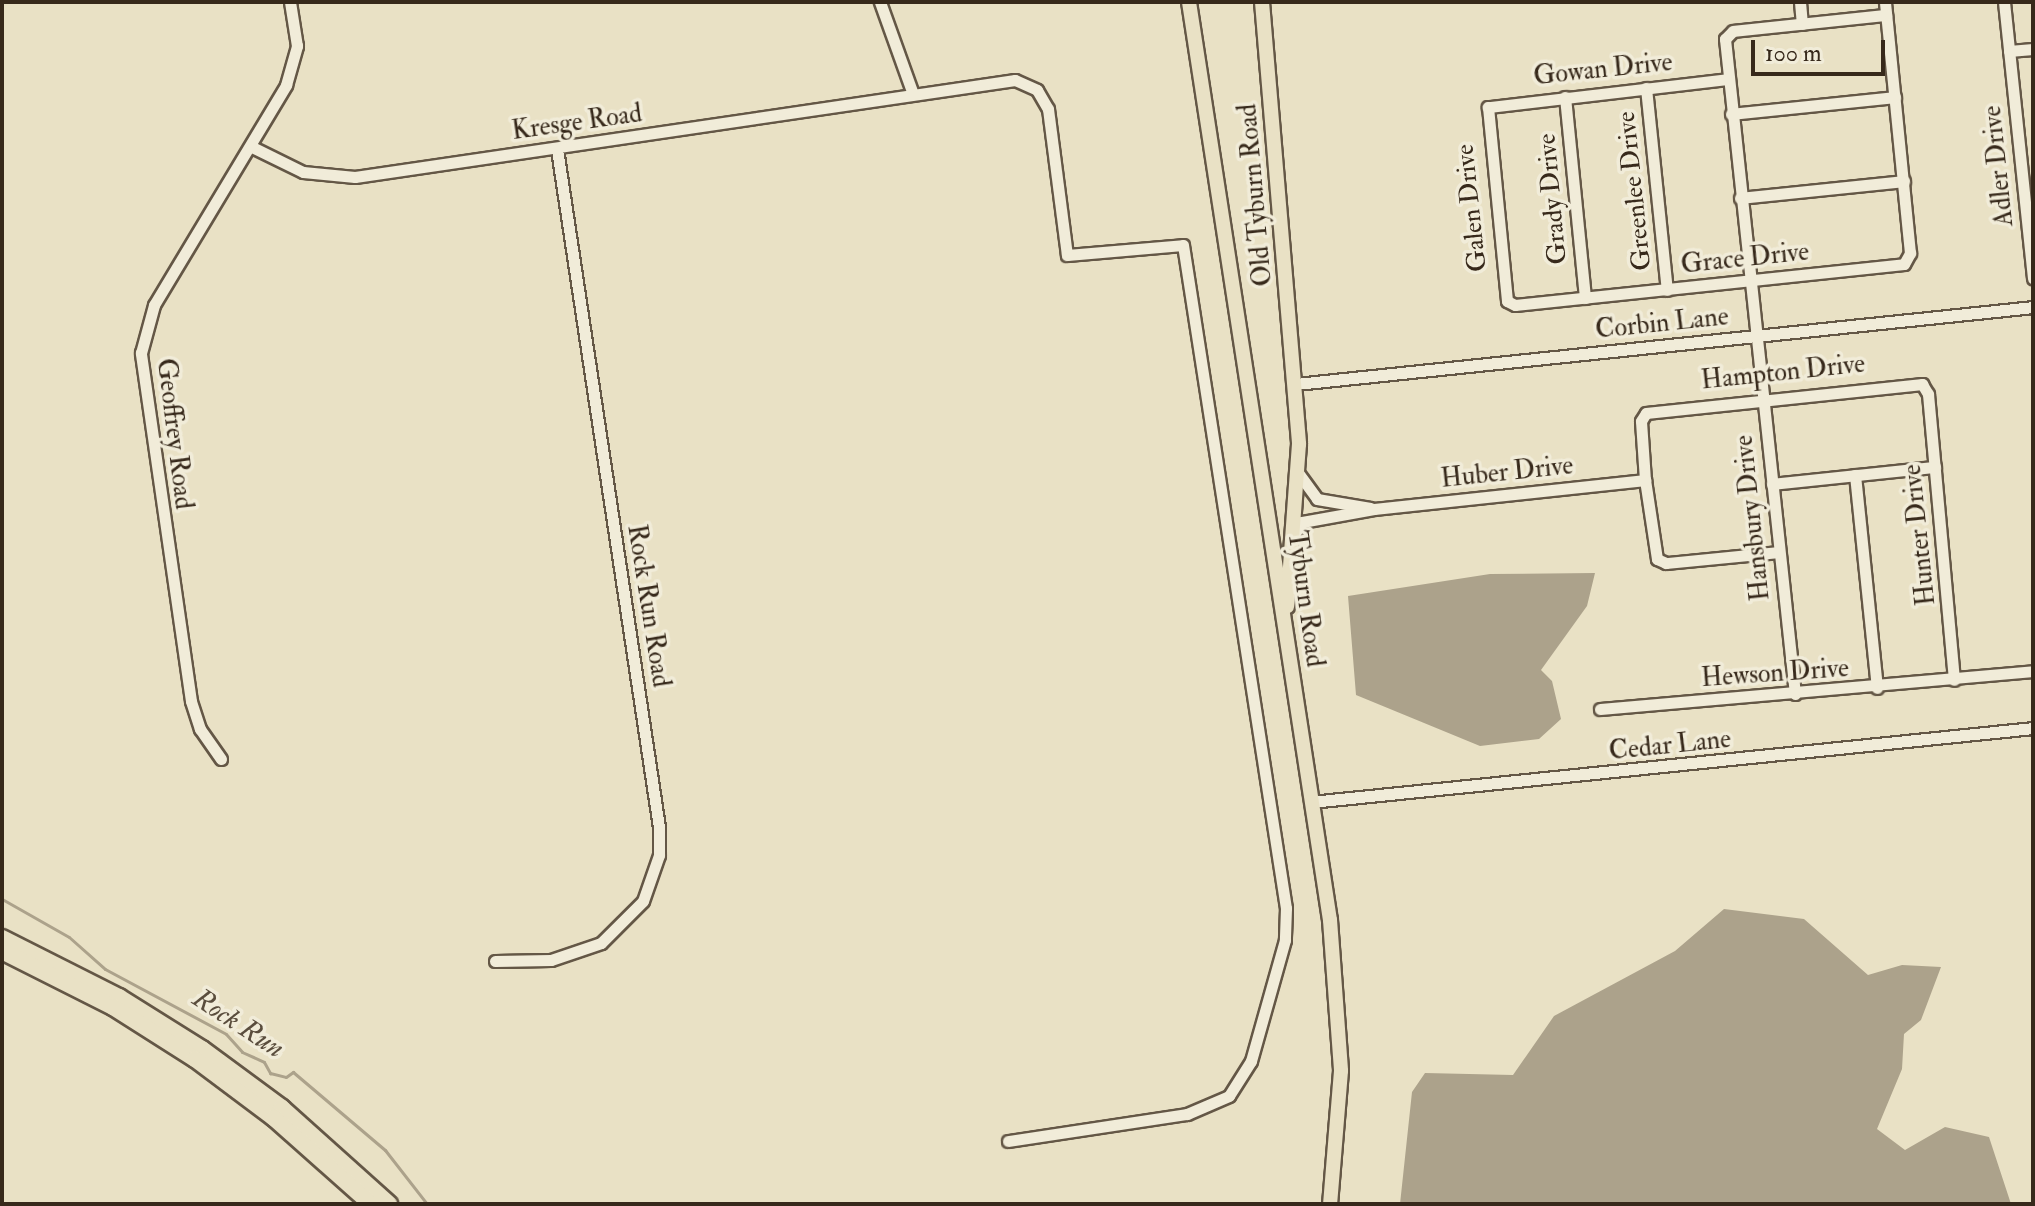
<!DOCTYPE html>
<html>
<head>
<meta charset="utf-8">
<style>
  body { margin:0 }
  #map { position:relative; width:2035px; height:1206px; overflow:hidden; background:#e9e1c5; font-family:"IM FELL Double Pica",serif }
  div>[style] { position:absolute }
  .water>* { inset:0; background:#aca28b }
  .stream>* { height:3px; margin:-1.5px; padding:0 1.5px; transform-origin:1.5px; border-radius:1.5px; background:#aca28b }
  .roads { filter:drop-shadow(2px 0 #645746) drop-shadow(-2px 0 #645746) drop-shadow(0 2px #645746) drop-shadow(0 -2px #645746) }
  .minor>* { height:11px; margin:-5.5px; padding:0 5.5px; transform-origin:5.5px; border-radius:5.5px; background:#f1ecd9 }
  .major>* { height:14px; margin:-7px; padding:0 7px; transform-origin:7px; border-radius:7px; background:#e9e1c5 }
  .highway>* { height:16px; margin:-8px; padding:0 8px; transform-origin:8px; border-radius:8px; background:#e9e1c5 }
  span { translate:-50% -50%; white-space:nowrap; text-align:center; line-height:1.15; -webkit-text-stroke:7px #f1ecd9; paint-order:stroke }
  .street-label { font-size:26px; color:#37291b }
  .water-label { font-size:28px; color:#5a4d3d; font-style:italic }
  .frame { position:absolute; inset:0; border:4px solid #37291b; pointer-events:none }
  .scale { position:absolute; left:1751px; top:40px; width:134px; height:36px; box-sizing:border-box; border:4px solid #37291b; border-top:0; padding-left:10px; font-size:24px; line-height:28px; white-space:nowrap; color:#37291b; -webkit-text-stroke:6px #f1ecd9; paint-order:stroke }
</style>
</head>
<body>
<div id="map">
  <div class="water">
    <i style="clip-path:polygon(1595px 573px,1587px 606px,1541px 670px,1552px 681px,1561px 719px,1539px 739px,1480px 746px,1356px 695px,1348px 596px,1490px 574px)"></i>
    <i style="clip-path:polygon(1724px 909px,1804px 919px,1868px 975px,1902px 965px,1941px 967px,1921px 1020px,1904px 1034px,1902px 1069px,1877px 1129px,1905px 1150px,1945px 1127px,1989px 1137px,2011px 1204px,1400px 1204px,1412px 1092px,1425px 1073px,1513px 1075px,1554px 1016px,1675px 951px)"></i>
  </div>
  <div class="stream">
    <i style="left:2px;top:899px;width:77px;rotate:29.6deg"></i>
    <i style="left:69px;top:937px;width:48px;rotate:41.6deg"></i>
    <i style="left:105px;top:969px;width:137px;rotate:28.2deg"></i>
    <i style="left:226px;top:1034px;width:24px;rotate:48deg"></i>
    <i style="left:242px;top:1052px;width:24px;rotate:24deg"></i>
    <i style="left:264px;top:1062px;width:13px;rotate:61deg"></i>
    <i style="left:270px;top:1073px;width:16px;rotate:14deg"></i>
    <i style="left:286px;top:1077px;width:9px;rotate:-36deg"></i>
    <i style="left:293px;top:1072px;width:121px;rotate:40.3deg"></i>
    <i style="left:385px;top:1150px;width:68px;rotate:52.1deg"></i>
  </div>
  <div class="roads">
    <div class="minor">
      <i style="left:880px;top:2px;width:98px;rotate:70.3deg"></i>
      <i style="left:1800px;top:2px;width:22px;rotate:85deg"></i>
      <i style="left:2004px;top:2px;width:278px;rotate:84deg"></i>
      <i style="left:2009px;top:51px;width:24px;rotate:-5deg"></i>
      <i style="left:1728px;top:79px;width:242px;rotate:173.3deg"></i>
      <i style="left:1488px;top:107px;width:195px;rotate:84.4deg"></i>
      <i style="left:1507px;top:301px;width:9px;rotate:27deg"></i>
      <i style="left:1515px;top:305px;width:391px;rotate:-6deg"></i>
      <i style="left:1904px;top:264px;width:13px;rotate:-61deg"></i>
      <i style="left:1910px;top:253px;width:252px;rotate:-95.7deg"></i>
      <i style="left:1646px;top:88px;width:203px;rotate:84.1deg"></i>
      <i style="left:1565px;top:97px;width:202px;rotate:84.3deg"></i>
      <i style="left:1731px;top:114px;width:165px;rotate:-5.9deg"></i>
      <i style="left:252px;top:147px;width:57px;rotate:26.1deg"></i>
      <i style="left:303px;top:172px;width:52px;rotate:5.5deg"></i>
      <i style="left:355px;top:177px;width:667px;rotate:-8.36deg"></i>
      <i style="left:1015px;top:80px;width:24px;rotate:24deg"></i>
      <i style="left:1037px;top:90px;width:22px;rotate:60deg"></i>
      <i style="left:1048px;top:109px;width:147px;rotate:82.6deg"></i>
      <i style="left:1067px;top:255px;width:116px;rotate:-4.9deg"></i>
      <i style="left:1183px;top:245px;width:671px;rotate:81.17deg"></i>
      <i style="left:1286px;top:908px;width:32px;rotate:92deg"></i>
      <i style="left:1285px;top:940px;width:126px;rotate:105.7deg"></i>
      <i style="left:1251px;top:1061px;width:41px;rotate:122.2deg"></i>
      <i style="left:1229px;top:1096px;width:46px;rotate:156.8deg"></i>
      <i style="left:1187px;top:1114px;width:181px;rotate:171.4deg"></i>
      <i style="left:1740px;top:198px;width:165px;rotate:-5.9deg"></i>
      <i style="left:1296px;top:384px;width:741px;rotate:-5.96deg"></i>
      <i style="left:1299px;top:474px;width:31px;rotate:54deg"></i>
      <i style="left:1317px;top:499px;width:54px;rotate:9.6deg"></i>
      <i style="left:1855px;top:475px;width:214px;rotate:84.1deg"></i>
      <i style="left:1772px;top:484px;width:164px;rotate:-6deg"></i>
      <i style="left:1295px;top:533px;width:13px;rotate:-58deg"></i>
      <i style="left:1302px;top:522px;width:73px;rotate:-10.2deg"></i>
      <i style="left:1374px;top:509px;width:273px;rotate:-6.1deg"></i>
      <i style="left:1779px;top:552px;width:114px;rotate:174.4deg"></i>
      <i style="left:1666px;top:563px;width:10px;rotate:-156deg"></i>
      <i style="left:1657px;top:559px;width:80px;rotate:-98.6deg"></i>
      <i style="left:1645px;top:480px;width:59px;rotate:-93.9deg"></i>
      <i style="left:1641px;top:421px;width:9px;rotate:-58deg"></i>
      <i style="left:1646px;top:413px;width:278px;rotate:-6deg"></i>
      <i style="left:1922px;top:384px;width:12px;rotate:59deg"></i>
      <i style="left:1928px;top:394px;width:287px;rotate:84.8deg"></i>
      <i style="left:1795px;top:694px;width:659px;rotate:-96.1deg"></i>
      <i style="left:1725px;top:39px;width:11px;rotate:-45deg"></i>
      <i style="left:1733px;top:31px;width:154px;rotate:-6deg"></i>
      <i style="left:1600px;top:709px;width:435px;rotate:-5deg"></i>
      <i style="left:221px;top:759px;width:37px;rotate:-125deg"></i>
      <i style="left:200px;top:729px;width:29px;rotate:-108deg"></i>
      <i style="left:191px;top:701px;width:352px;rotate:-98.2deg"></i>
      <i style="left:141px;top:353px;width:50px;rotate:-74.8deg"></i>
      <i style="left:154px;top:305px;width:257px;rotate:-59deg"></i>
      <i style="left:286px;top:85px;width:41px;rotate:-74.2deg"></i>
      <i style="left:297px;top:46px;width:45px;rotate:-99deg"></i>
      <i style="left:1311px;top:802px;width:726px;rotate:-5.85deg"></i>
      <i style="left:495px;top:961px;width:56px;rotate:-1deg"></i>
      <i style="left:551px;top:960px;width:53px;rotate:-18.8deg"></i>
      <i style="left:601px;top:943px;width:59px;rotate:-45deg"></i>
      <i style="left:643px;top:901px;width:49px;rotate:-70.8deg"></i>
      <i style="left:659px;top:855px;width:28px;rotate:-90deg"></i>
      <i style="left:659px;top:827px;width:686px;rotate:-98.56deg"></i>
    </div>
    <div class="major">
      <i style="left:1189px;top:2px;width:929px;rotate:81.27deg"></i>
      <i style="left:1330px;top:920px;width:151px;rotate:85.8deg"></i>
      <i style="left:1341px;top:1071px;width:133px;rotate:94.7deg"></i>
      <i style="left:1262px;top:2px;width:444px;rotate:85.2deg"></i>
      <i style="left:1299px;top:444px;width:163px;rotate:94.2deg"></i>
    </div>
    <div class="highway">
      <i style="left:2px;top:938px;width:131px;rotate:26.8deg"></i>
      <i style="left:119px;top:997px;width:98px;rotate:32.1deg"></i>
      <i style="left:202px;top:1049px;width:99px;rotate:36.4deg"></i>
      <i style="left:282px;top:1108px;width:144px;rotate:41.9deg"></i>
      <i style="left:2px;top:951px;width:124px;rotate:26.8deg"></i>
      <i style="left:113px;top:1007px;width:97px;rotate:32.4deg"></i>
      <i style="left:195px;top:1059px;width:99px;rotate:36.8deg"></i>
      <i style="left:274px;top:1118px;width:130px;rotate:41.6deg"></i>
    </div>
  </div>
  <div class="street-label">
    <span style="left:1603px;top:70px;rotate:-6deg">Gowan Drive</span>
    <span style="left:577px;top:123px;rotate:-8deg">Kresge Road</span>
    <span style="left:1999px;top:166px;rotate:-96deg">Adler Drive</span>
    <span style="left:1635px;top:191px;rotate:-96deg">Greenlee Drive</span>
    <span style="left:1256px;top:195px;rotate:-95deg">Old Tyburn Road</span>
    <span style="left:1553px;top:199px;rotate:-95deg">Grady Drive</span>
    <span style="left:1472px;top:208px;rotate:-96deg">Galen Drive</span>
    <span style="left:1745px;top:259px;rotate:-6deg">Grace Drive</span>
    <span style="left:1662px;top:324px;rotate:-6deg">Corbin Lane</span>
    <span style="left:1783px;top:373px;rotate:-6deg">Hampton Drive</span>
    <span style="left:174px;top:434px;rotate:83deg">Geoffrey Road</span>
    <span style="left:1507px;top:473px;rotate:-6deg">Huber Drive</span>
    <span style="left:1753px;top:518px;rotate:-96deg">Hansbury Drive</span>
    <span style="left:1920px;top:535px;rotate:-96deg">Hunter Drive</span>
    <span style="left:1305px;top:599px;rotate:82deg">Tyburn Road</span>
    <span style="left:648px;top:606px;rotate:81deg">Rock Run Road</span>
    <span style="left:1775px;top:674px;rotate:-4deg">Hewson Drive</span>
    <span style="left:1670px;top:746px;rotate:-6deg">Cedar Lane</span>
  </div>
  <div class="water-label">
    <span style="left:238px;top:1024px;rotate:33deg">Rock Run</span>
  </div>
  <div class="frame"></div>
  <div class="scale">100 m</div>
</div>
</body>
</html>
